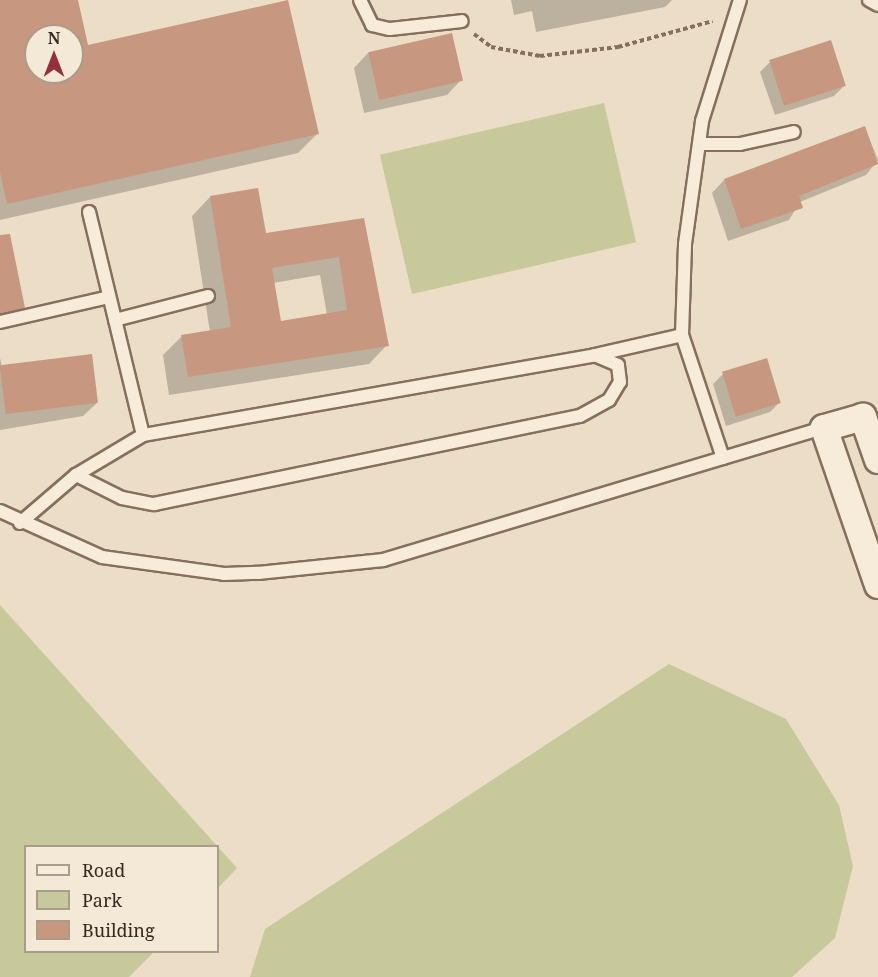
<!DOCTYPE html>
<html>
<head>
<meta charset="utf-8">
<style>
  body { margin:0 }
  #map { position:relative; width:878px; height:977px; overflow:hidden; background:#ecddc7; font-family:"Noto Serif",serif }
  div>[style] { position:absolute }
  .green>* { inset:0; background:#c8c99b; transform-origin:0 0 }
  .shadow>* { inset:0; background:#0003 }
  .building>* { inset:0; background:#c8977f; transform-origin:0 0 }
  .path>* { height:4px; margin-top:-2px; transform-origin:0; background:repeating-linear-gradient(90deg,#866f5d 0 4.5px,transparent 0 7.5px) }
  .roads { filter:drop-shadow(2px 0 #866f5d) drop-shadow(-2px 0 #866f5d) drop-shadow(0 2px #866f5d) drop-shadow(0 -2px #866f5d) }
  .lane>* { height:12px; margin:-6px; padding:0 6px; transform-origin:6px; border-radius:6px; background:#f7ecda }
  .street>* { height:26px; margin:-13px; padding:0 13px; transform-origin:13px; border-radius:13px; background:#f7ecda }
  span { translate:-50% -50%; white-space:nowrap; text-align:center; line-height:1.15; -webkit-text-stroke:5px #f4e8d6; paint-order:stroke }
  .legend { position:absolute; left:24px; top:845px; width:195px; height:108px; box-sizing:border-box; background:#f4e8d6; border:2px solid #a99c8d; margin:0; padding:8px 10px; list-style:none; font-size:18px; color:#382920 }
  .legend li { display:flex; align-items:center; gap:12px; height:30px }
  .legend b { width:30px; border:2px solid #a99c8d }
  .north { position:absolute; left:24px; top:24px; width:60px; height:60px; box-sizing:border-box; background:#f4e8d6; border:2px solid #a99c8d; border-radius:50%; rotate:0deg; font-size:16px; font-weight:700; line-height:24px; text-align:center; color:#382920 }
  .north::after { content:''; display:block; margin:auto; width:21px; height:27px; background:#92313b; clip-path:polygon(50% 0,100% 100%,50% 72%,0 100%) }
</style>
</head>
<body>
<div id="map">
  <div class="green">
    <i style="left:604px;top:103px;width:143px;height:230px;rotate:77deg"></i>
    <i style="clip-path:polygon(0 605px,237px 868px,218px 888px,218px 846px,26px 846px,26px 952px,154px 952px,129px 977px,0 977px)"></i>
    <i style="clip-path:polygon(669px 664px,786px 719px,839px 805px,853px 866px,835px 938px,792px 977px,250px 977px,265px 929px)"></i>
  </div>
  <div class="shadow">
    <i style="clip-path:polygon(evenodd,0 0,76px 0,87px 47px,317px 134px,298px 153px,0 220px,0 0,36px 36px,72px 36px,72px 72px,36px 72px,36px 36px)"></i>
    <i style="clip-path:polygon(511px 0,672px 0,665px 7px,536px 32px,532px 11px,514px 15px)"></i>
    <i style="clip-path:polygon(368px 53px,461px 80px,447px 95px,364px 113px,354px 68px)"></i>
    <i style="clip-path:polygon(770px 62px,844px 86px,834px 96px,775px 115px,760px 72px)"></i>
    <i style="clip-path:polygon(865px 128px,878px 160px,866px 175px,800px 202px,789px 220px,728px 241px,712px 193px,724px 180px)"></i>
    <i style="clip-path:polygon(evenodd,210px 197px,264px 235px,363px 220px,387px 345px,369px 364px,169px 395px,163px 355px,182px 336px,210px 332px,192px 216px,210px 197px,320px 275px,327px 315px,280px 323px,273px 283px,320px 275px)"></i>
    <i style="clip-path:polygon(0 273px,23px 307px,0 324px)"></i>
    <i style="clip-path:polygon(0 358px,2px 367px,97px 403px,83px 416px,0 430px)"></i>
    <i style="clip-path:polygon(723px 374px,780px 402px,770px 412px,726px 426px,713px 384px)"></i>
  </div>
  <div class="building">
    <i style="clip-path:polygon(evenodd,0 0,78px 0,88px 45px,288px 0,319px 134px,7px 204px,0 172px,0 0,36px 36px,72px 36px,72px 72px,36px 72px,36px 36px)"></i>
    <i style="left:452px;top:33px;width:49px;height:86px;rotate:77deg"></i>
    <i style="left:831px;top:40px;width:48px;height:65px;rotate:72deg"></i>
    <i style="clip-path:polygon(865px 126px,878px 164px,799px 196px,803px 208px,741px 229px,724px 179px)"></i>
    <i style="clip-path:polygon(evenodd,258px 188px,266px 233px,364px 218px,389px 346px,188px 377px,181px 335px,231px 327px,210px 196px,258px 188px,339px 257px,347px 310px,281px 321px,272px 268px,339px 257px)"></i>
    <i style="clip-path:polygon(10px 234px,25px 308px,0 314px,0 235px)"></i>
    <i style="left:92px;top:354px;width:49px;height:93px;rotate:83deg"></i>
    <i style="left:767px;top:358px;width:47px;height:47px;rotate:73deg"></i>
  </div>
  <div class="path">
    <i style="left:474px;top:34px;width:21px;rotate:37deg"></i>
    <i style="left:491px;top:47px;width:50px;rotate:10.4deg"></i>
    <i style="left:540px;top:56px;width:79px;rotate:-6.6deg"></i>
    <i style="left:618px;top:47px;width:98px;rotate:-15.3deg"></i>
  </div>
  <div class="roads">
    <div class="lane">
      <i style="left:360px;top:0;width:28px;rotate:64deg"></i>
      <i style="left:372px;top:25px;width:18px;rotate:13deg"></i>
      <i style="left:390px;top:29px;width:72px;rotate:-6.3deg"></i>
      <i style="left:869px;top:0;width:10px;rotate:29deg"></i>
      <i style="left:699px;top:144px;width:41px"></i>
      <i style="left:740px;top:144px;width:55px;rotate:-12.5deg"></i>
      <i style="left:89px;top:212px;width:229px;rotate:76.4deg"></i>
      <i style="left:115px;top:320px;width:96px;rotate:-14.5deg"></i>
      <i style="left:0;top:322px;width:112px;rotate:-12.9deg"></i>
      <i style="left:723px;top:458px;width:130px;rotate:-108.4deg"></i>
      <i style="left:682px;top:335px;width:91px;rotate:-88.1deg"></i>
      <i style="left:685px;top:244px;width:124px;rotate:-82.1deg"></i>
      <i style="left:702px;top:121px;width:127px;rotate:-72.6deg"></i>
      <i style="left:76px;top:475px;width:51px;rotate:26.6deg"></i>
      <i style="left:122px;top:498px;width:33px;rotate:11deg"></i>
      <i style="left:154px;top:504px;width:435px;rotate:-11.7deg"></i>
      <i style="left:580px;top:416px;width:33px;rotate:-29deg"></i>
      <i style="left:609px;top:400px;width:21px;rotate:-59deg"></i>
      <i style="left:620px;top:382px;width:17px;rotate:-97deg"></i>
      <i style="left:618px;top:365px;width:25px;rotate:-157deg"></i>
      <i style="left:0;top:511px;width:112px;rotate:24.3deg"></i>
      <i style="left:102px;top:557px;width:123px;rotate:7.9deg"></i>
      <i style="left:224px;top:574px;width:34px;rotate:-2deg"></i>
      <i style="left:258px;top:573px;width:126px;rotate:-5.9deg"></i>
      <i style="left:383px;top:560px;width:460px;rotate:-16.7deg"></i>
      <i style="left:20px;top:523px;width:74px;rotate:-40.6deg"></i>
      <i style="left:76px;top:475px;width:78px;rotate:-30.8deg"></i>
      <i style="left:143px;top:435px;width:459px;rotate:-10deg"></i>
      <i style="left:595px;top:355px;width:89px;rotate:-12.9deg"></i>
    </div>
    <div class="street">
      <i style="left:878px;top:460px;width:46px;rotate:-109.2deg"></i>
      <i style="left:863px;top:417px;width:41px;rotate:164.2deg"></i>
      <i style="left:824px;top:428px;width:166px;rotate:71deg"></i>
    </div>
  </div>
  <ul class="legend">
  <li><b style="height:8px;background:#f7ecda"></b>Road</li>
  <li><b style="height:16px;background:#c8c99b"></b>Park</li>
  <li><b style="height:16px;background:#c8977f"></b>Building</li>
  </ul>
  <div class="north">N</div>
</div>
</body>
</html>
